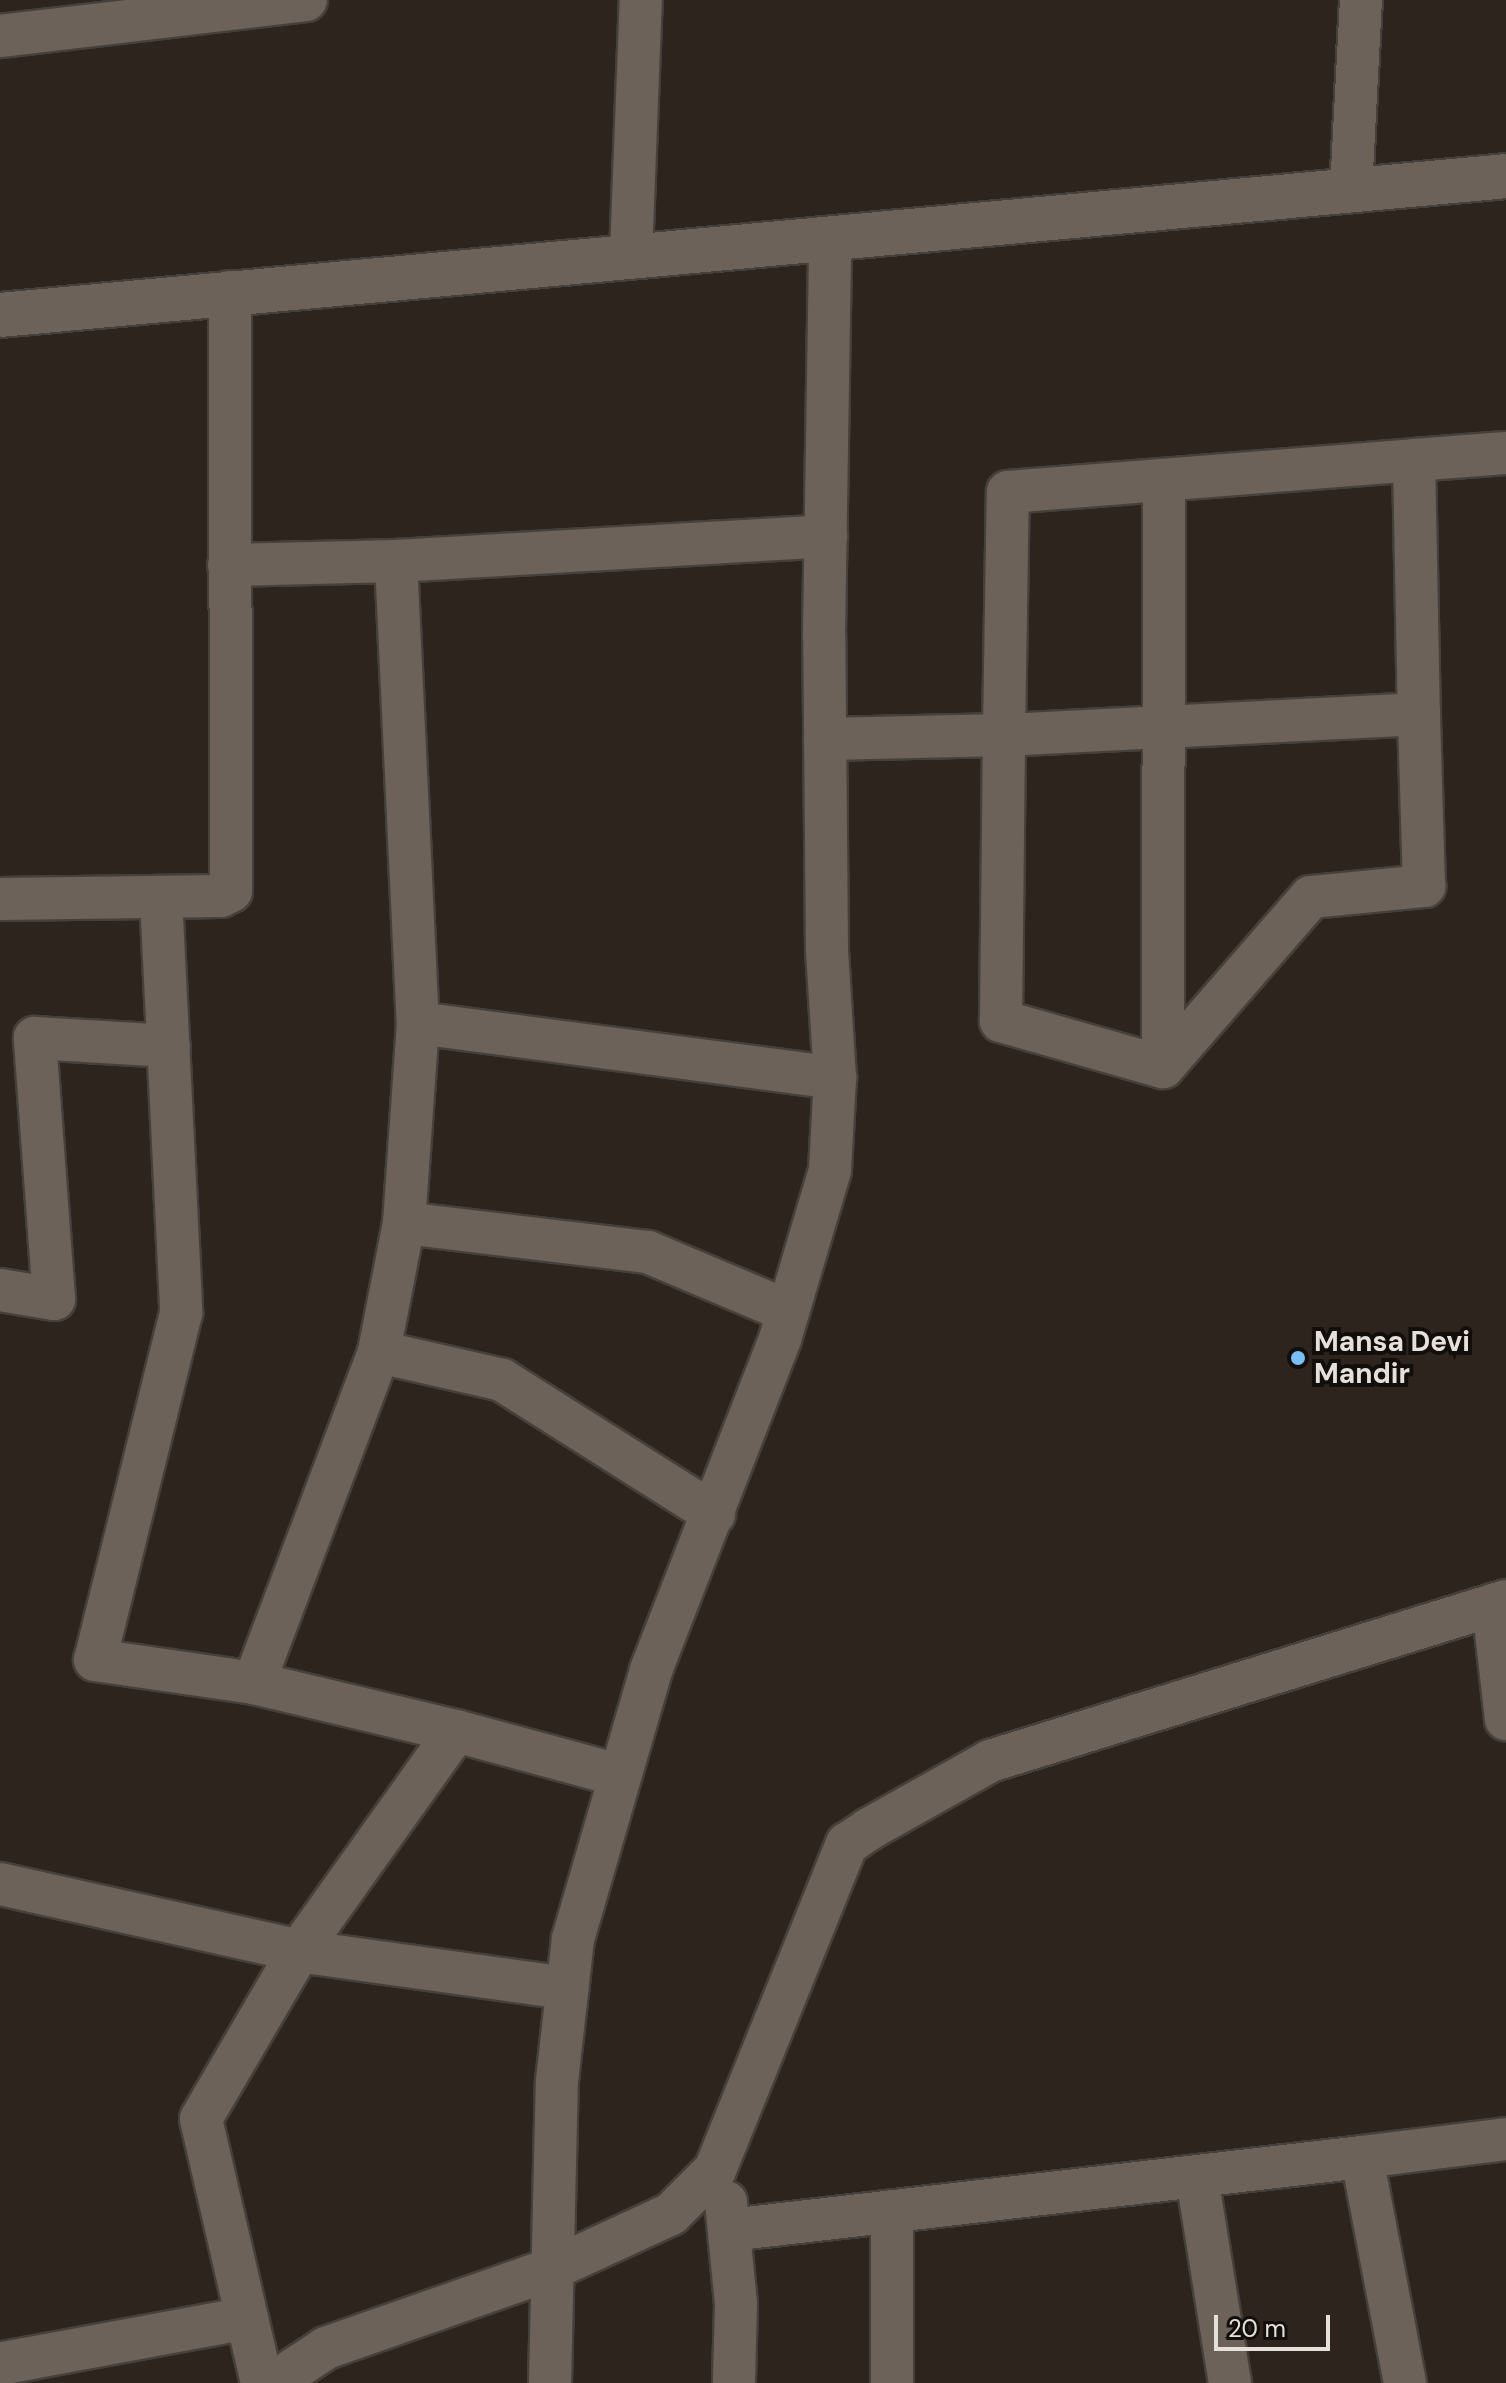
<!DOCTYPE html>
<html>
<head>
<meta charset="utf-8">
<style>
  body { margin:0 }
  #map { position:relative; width:1506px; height:2383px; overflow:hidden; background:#2d241d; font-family:"DM Sans",sans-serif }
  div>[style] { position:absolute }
  .roads { filter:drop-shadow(2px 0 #47403a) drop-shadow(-2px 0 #47403a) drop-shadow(0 2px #47403a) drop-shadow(0 -2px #47403a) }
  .minor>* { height:42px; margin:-21px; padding:0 21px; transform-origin:21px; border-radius:21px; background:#6c625a }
  .tertiary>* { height:44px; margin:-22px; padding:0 22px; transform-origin:22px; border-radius:22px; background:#6c625a }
  .dots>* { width:22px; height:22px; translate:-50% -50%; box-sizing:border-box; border:4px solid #120e0b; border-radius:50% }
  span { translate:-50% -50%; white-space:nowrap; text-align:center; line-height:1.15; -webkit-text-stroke:8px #120e0b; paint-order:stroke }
  .poi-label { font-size:28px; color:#e6e0db; font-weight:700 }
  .left { translate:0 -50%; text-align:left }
  .scale { position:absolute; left:1214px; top:2315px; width:116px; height:36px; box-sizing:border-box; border:4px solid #e6e0db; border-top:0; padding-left:10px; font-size:24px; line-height:28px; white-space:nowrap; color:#e6e0db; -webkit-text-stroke:6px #120e0b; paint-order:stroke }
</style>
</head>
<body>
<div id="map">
  <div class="roads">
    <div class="minor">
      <i style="left:0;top:36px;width:308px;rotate:-6.7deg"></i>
      <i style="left:1351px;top:190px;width:190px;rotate:-87deg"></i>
      <i style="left:631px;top:255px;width:255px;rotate:-87.8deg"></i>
      <i style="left:1414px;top:460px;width:254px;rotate:88.9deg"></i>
      <i style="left:1419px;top:714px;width:416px;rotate:177.1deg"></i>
      <i style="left:1004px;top:735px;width:243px;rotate:-89.1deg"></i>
      <i style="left:1008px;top:492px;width:407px;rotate:-4.5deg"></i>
      <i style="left:1414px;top:460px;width:92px;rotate:-4.4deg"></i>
      <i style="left:396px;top:561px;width:431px;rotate:-3.3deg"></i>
      <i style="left:229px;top:565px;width:167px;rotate:-1.4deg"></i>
      <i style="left:396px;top:561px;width:463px;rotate:87.3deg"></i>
      <i style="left:418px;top:1023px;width:421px;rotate:7.5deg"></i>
      <i style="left:825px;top:739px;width:179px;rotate:-1.3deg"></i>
      <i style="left:1004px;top:735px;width:286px;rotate:90.6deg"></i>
      <i style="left:1001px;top:1021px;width:168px;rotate:15.9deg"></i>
      <i style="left:1163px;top:1067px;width:225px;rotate:-49deg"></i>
      <i style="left:1311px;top:897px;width:114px;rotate:-5.6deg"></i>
      <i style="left:1424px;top:886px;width:172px;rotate:-91.7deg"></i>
      <i style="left:161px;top:897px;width:416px;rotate:87.2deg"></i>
      <i style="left:181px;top:1313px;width:357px;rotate:103.9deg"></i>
      <i style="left:95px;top:1660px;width:161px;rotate:8.2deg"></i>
      <i style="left:0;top:899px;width:221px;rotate:-0.8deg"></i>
      <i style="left:221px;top:896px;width:11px;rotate:-27deg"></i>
      <i style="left:231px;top:891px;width:599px;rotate:-90.1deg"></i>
      <i style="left:418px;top:1023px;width:200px;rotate:94deg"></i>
      <i style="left:404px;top:1223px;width:131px;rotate:101deg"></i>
      <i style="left:379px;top:1352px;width:354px;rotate:110.7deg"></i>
      <i style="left:254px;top:1683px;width:208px;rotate:13.4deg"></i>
      <i style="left:456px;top:1731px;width:270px;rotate:125.5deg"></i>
      <i style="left:299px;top:1951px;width:271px;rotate:7.9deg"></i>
      <i style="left:1163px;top:1067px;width:587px;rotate:-89.9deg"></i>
      <i style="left:404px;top:1223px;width:246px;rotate:6.8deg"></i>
      <i style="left:648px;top:1252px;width:152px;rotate:22.9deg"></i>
      <i style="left:0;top:1290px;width:55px;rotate:9.5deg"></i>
      <i style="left:54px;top:1299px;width:262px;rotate:-94.2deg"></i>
      <i style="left:35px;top:1038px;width:134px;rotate:3.4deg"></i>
      <i style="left:379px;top:1352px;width:126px;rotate:12.8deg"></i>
      <i style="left:502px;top:1380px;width:251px;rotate:32.3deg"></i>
      <i style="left:1493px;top:1605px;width:115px;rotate:83.5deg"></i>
      <i style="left:456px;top:1731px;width:168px;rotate:15.2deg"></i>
      <i style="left:0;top:1884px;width:306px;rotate:12.6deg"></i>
      <i style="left:299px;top:1951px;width:194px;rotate:120.3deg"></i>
      <i style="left:201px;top:2119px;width:271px;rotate:77deg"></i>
      <i style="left:1197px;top:2177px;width:209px;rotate:80.9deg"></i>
      <i style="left:726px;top:2202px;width:102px;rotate:84.4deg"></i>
      <i style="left:736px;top:2304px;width:79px;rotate:91.5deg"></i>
      <i style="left:892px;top:2211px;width:172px;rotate:90deg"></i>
      <i style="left:730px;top:2230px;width:636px;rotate:-6.59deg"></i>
      <i style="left:4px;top:2363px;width:247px;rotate:-10.5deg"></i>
      <i style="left:273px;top:2383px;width:64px;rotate:-33.4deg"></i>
      <i style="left:326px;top:2348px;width:242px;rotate:-19.3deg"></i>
      <i style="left:554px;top:2268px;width:129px;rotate:-24.8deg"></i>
      <i style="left:671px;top:2214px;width:62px;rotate:-45deg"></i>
      <i style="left:715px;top:2170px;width:352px;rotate:-68deg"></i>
      <i style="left:847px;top:1844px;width:27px;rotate:-34deg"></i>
      <i style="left:869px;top:1829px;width:139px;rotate:-29.3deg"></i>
      <i style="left:990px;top:1761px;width:540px;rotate:-17.23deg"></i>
      <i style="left:550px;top:2383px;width:302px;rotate:-88.7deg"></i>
      <i style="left:557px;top:2081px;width:143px;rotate:-83.6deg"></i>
      <i style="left:573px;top:1939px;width:280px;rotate:-73.8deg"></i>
      <i style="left:651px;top:1670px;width:355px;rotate:-68.7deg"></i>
      <i style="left:780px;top:1339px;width:176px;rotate:-73.5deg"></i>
      <i style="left:830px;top:1170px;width:92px;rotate:-86.9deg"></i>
      <i style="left:835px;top:1078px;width:128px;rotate:-93.6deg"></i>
      <i style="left:827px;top:950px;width:315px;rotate:-90.5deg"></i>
      <i style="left:824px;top:635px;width:396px;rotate:-89.1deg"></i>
      <i style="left:1405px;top:2383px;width:230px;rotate:-100.8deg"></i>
      <i style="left:1362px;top:2157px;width:145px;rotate:-7.1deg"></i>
    </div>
    <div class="tertiary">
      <i style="left:0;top:315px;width:1512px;rotate:-5.27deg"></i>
    </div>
  </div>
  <div class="dots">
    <i style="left:1298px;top:1358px;background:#76c0f7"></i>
  </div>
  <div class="poi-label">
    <span class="left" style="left:1314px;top:1358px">Mansa Devi<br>Mandir</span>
  </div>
  <div class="scale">20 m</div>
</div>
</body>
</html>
